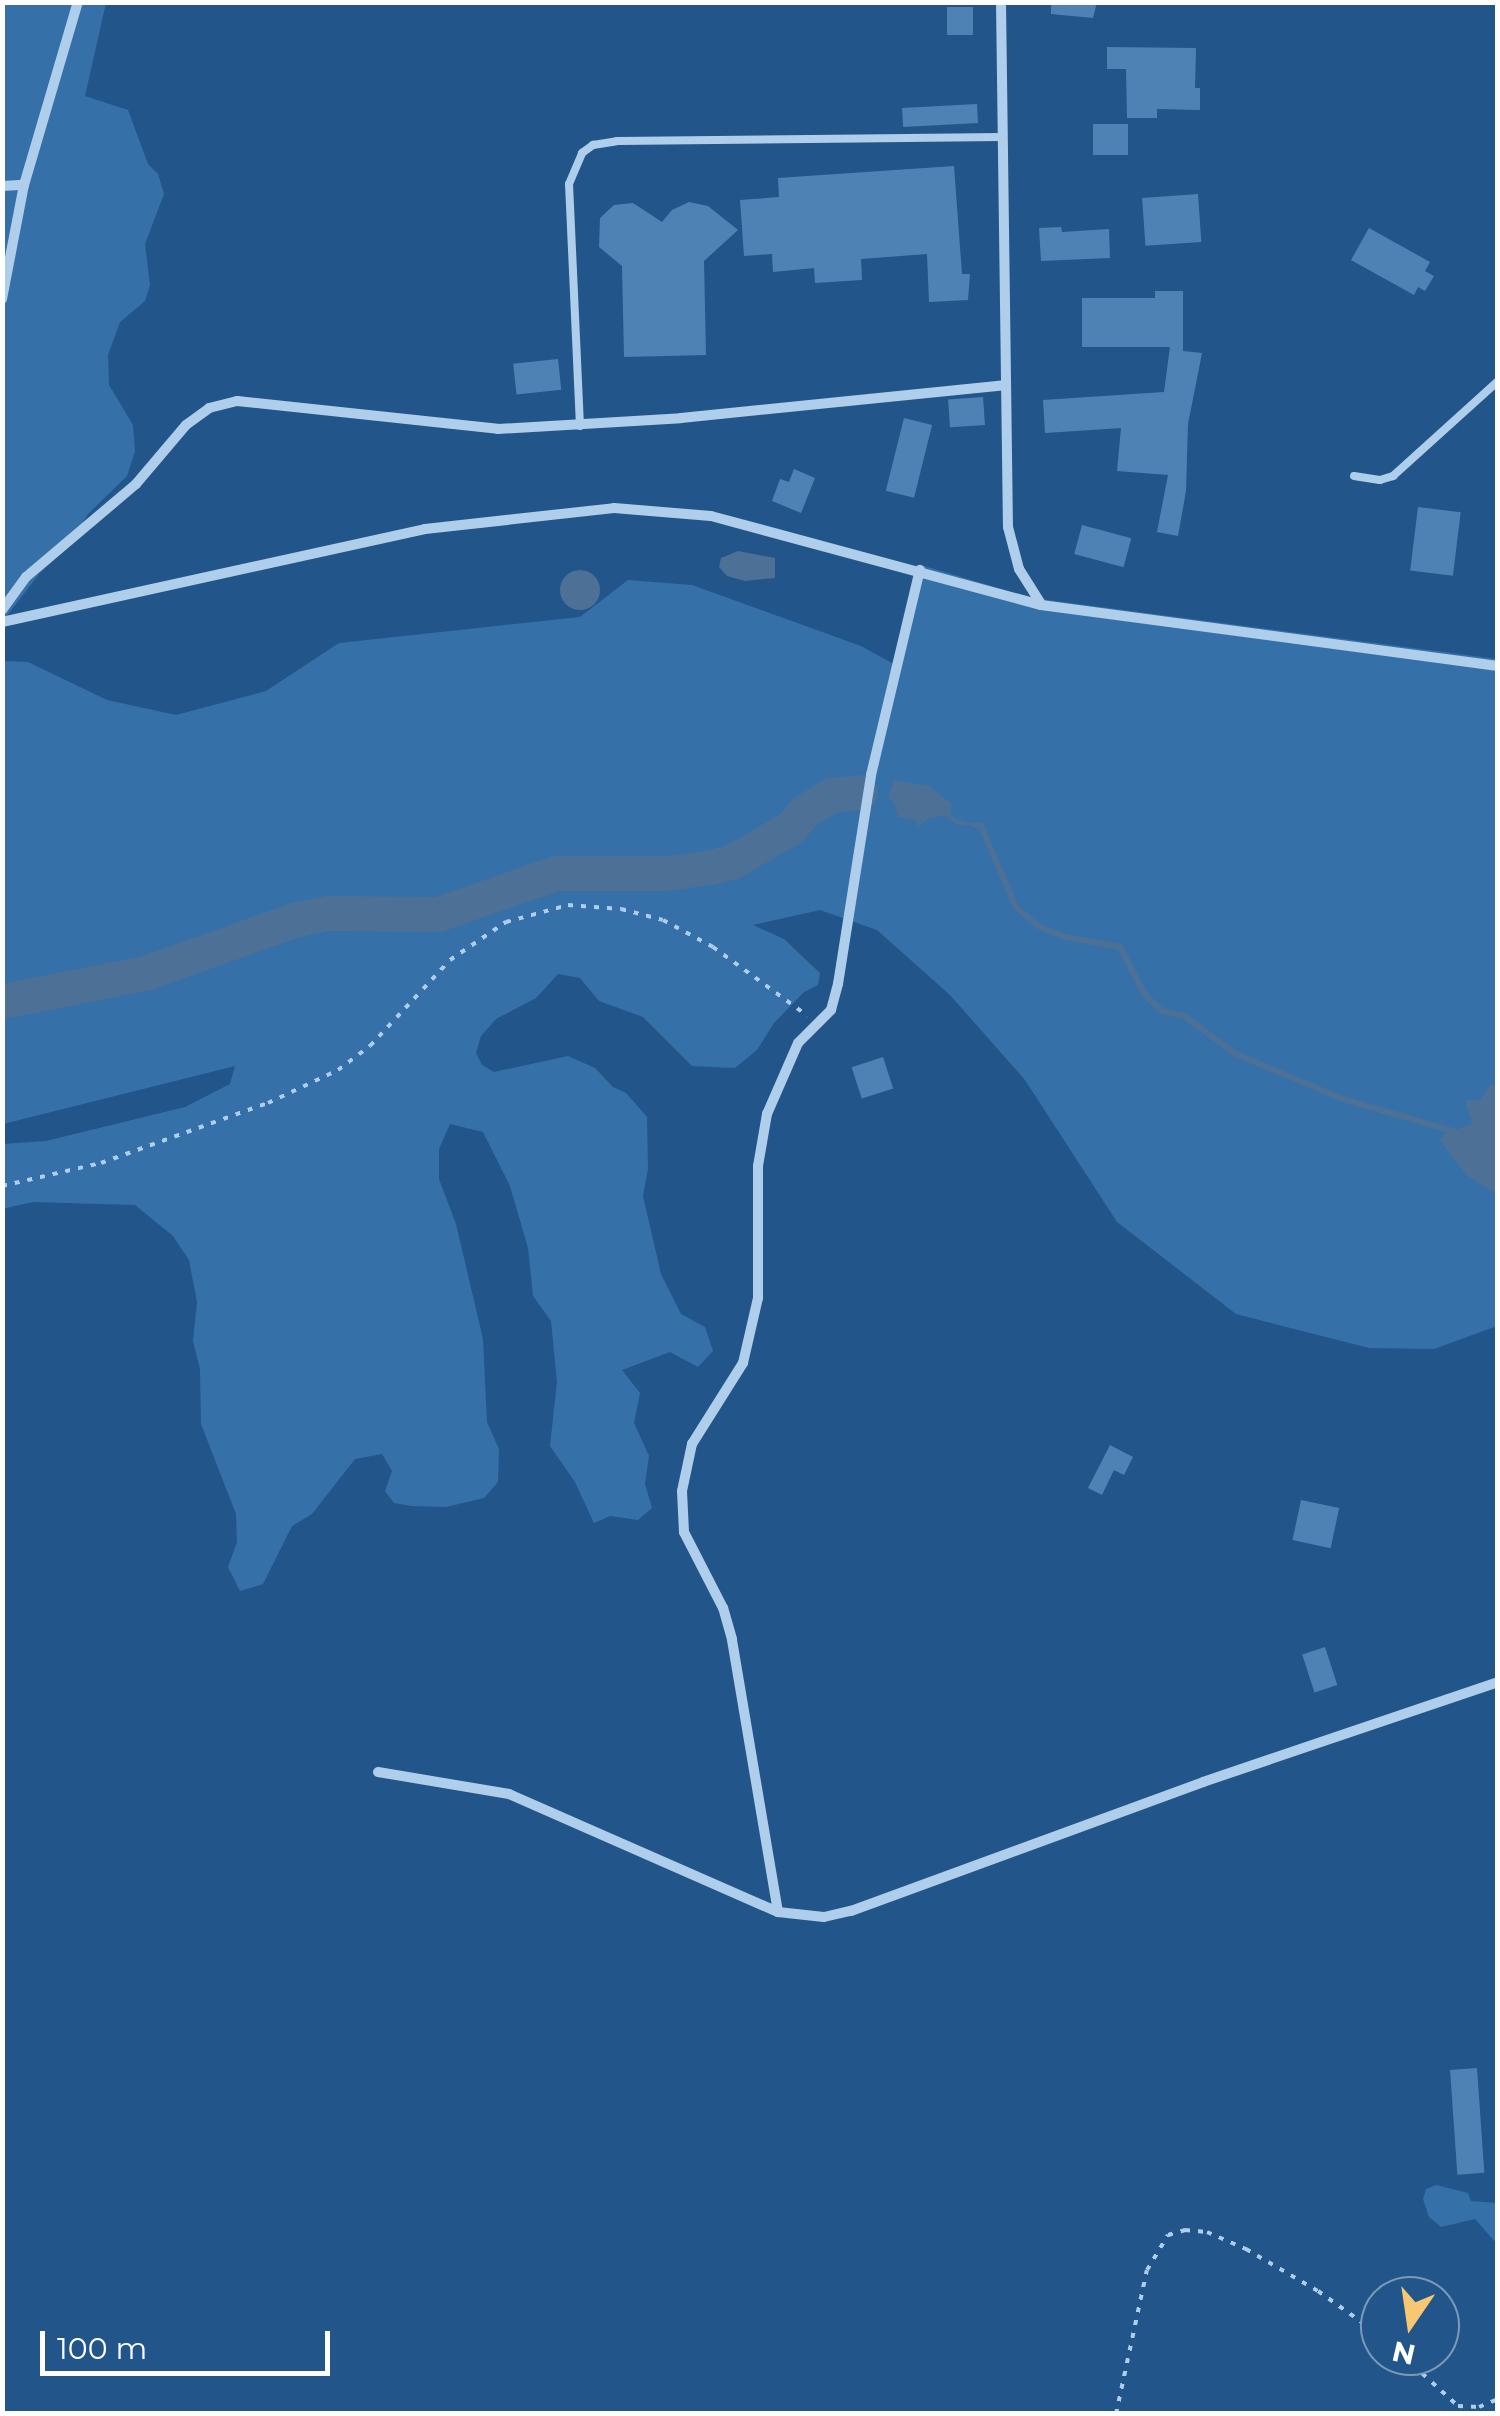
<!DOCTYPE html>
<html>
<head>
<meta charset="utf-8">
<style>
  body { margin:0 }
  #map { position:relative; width:1500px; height:2416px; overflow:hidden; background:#22568a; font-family:Montserrat,sans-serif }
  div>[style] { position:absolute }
  .green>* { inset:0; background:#3670a8 }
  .water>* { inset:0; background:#4c7096 }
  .round { border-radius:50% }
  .stream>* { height:6px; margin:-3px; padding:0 3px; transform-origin:3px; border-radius:3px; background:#4c7096 }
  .river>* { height:35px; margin:-17.5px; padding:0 17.5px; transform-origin:17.5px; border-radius:17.5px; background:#4c7096 }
  .building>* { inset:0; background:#4f82b4; transform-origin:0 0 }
  .path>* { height:4px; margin-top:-2px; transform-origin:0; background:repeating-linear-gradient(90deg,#afceeb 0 5px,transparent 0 13px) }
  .lane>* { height:8px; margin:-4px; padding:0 4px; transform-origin:4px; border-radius:4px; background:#afceeb }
  .street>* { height:10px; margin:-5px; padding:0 5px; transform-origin:5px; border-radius:5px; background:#afceeb }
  span { translate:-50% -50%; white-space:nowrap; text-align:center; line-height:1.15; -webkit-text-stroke:8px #22568a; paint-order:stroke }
  .frame { position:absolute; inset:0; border:5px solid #fff; pointer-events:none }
  .north { position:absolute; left:1360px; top:2276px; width:100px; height:100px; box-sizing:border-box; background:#22568a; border:2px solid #7a9ab9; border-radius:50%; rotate:193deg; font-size:28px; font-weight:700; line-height:40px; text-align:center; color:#fff }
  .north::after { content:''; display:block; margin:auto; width:35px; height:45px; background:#f7c771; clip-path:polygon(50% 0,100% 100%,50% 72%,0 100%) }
  .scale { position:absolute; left:40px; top:2331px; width:290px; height:45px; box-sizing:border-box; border:5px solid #fff; border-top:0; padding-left:12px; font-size:30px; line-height:35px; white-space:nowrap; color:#fff; -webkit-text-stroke:8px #22568a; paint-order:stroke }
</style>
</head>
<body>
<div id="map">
  <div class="green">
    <i style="clip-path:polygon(2px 3px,106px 3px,85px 96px,128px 110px,148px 164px,158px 174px,164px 194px,145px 244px,150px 285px,145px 301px,120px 322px,108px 355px,109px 385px,133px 425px,135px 451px,127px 476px,88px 514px,69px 546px,39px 574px,3px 621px)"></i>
    <i style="clip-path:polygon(924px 566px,1032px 598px,1497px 659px,1497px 1326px,1434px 1349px,1369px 1348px,1236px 1314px,1117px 1222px,1025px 1080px,950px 995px,877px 930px,820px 910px,753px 925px,784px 939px,820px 973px,818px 985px,804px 992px,774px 1023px,757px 1050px,735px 1068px,692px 1066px,643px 1017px,599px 1001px,580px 978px,558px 974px,536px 998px,496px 1019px,481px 1036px,476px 1053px,482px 1065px,494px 1072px,568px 1056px,595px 1068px,613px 1087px,626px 1093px,647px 1117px,648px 1169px,643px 1196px,661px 1274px,681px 1314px,705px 1327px,713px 1351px,698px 1367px,670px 1352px,622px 1370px,640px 1393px,634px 1423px,649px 1456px,645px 1484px,652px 1508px,638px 1520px,610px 1516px,594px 1523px,575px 1482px,550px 1446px,557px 1382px,551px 1321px,533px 1296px,528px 1248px,510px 1186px,483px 1132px,450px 1124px,439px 1149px,439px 1179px,456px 1224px,483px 1339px,487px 1422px,499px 1449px,498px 1482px,484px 1498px,446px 1507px,412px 1506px,394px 1503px,385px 1491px,392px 1471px,382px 1454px,355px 1459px,312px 1514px,292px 1526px,263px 1584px,240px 1591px,228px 1567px,237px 1542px,236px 1514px,201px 1424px,200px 1369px,193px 1341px,197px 1302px,189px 1260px,173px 1236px,135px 1205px,33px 1202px,2px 1209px,3px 1144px,46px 1141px,185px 1107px,230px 1084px,235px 1066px,3px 1124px,3px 661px,28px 662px,107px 700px,176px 715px,266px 691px,339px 643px,580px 617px,628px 580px,692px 585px,861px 646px,901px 668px)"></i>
    <i style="clip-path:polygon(1436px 2185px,1468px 2193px,1471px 2201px,1497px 2203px,1497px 2244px,1475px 2219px,1441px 2227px,1429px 2217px,1423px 2199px,1426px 2189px)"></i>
  </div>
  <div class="water">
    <i style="clip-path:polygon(738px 551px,775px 558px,775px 578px,745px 581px,727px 576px,719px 567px,721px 558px)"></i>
    <i class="round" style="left:560px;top:570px;width:40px;height:40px"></i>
    <i style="clip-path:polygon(894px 780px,929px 786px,952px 804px,951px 815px,956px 819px,981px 826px,958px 825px,945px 815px,928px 819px,918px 827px,916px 820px,898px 817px,894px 802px,888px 799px)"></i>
    <i style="clip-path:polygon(1497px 1084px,1498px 1084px,1497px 1194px,1466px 1175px,1440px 1141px,1444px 1134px,1472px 1124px,1465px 1100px,1480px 1100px,1490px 1085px)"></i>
  </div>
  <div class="stream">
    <i style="left:975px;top:825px;width:6px;rotate:9deg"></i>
    <i style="left:981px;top:826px;width:88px;rotate:66.6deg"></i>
    <i style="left:1016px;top:907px;width:29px;rotate:41deg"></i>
    <i style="left:1038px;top:926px;width:29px;rotate:22deg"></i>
    <i style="left:1065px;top:937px;width:56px;rotate:10.3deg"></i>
    <i style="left:1120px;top:947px;width:54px;rotate:62.5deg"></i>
    <i style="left:1145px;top:995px;width:23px;rotate:43deg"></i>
    <i style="left:1162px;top:1011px;width:23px;rotate:13deg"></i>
    <i style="left:1184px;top:1016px;width:64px;rotate:36.2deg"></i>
    <i style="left:1236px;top:1054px;width:116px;rotate:22.8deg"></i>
    <i style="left:1343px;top:1099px;width:122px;rotate:16.2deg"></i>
  </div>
  <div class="river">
    <i style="left:2px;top:1001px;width:146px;rotate:-11.1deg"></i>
    <i style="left:145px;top:973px;width:161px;rotate:-19.6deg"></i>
    <i style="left:297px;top:919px;width:32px;rotate:-11deg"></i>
    <i style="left:328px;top:913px;width:110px;rotate:0.5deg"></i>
    <i style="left:438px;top:914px;width:125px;rotate:-19.2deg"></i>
    <i style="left:556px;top:873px;width:111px"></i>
    <i style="left:667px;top:873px;width:44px;rotate:-7.8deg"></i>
    <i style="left:711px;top:867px;width:23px;rotate:-15deg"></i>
    <i style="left:733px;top:861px;width:66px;rotate:-30.1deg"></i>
    <i style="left:790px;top:828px;width:23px;rotate:-49deg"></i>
    <i style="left:805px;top:811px;width:31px;rotate:-32deg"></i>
    <i style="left:831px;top:795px;width:29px;rotate:-6deg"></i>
  </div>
  <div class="building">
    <i style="clip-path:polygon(1051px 2px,1097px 2px,1093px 18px,1051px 14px)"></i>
    <i style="left:973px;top:7px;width:28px;height:26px;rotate:90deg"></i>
    <i style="clip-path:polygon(1107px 47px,1196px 48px,1195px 88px,1200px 88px,1200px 110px,1157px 109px,1157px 118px,1127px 118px,1126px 69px,1107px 69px)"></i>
    <i style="left:977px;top:104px;width:19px;height:75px;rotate:87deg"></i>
    <i style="left:1093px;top:124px;width:35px;height:31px"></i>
    <i style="clip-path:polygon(954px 166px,962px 274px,970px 274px,968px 300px,929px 302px,927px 254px,861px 259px,862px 280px,815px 283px,814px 268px,773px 272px,772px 254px,744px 256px,740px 200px,779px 197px,778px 178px)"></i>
    <i style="left:1198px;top:194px;width:48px;height:56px;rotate:86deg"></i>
    <i style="clip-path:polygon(689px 202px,708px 206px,738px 230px,704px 261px,706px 355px,624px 357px,622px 266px,599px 247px,600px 218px,614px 205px,633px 203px,662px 222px,672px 210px)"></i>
    <i style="clip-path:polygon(1061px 227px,1062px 232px,1109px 229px,1110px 258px,1041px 261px,1039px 228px)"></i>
    <i style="clip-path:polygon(1369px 228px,1430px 262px,1425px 271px,1434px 276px,1425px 291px,1418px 287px,1414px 295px,1351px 260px)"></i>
    <i style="clip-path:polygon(1155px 291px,1183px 291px,1183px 351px,1202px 353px,1188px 424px,1186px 491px,1178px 536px,1157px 532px,1168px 475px,1117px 471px,1121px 428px,1045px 433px,1043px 400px,1164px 392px,1170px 347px,1082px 347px,1082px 298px,1155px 298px)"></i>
    <i style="left:558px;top:359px;width:31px;height:45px;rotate:84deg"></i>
    <i style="left:983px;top:397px;width:28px;height:35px;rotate:86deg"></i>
    <i style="left:904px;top:418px;width:29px;height:75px;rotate:14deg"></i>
    <i style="clip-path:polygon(794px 469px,815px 478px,801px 513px,772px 501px,780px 479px,789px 482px)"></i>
    <i style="left:1418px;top:507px;width:43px;height:64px;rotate:7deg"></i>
    <i style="left:1082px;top:525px;width:51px;height:30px;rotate:15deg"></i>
    <i style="left:883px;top:1057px;width:33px;height:33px;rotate:72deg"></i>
    <i style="clip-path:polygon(1110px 1445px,1133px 1457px,1124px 1475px,1114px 1470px,1102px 1495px,1088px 1488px)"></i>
    <i style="left:1301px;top:1500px;width:39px;height:41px;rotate:12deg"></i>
    <i style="left:1325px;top:1647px;width:40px;height:24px;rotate:72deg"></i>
    <i style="left:1477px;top:2068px;width:105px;height:27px;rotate:86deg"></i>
  </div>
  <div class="path">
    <i style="left:2px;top:1186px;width:102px;rotate:-13.1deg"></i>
    <i style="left:101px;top:1163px;width:177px;rotate:-19.8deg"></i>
    <i style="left:268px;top:1103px;width:77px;rotate:-25.2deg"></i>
    <i style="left:338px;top:1070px;width:40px;rotate:-37deg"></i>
    <i style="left:370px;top:1046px;width:117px;rotate:-47.1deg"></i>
    <i style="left:450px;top:960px;width:68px;rotate:-34.2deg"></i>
    <i style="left:506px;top:922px;width:64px;rotate:-15.3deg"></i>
    <i style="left:568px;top:905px;width:53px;rotate:4.3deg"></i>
    <i style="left:621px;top:909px;width:43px;rotate:14.7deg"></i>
    <i style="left:663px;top:920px;width:57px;rotate:28.4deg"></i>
    <i style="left:713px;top:947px;width:117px;rotate:36deg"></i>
    <i style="left:1403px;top:2356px;width:74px;rotate:42.3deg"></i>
    <i style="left:1458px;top:2406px;width:21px;rotate:3deg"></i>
    <i style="left:1479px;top:2407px;width:21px;rotate:-23deg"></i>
    <i style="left:1116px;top:2414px;width:147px;rotate:-77.9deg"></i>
    <i style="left:1147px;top:2270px;width:41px;rotate:-59deg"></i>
    <i style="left:1168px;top:2235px;width:18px;rotate:-16deg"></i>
    <i style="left:1185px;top:2230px;width:22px;rotate:5deg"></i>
    <i style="left:1207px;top:2232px;width:43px;rotate:23.6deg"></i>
    <i style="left:1246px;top:2249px;width:83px;rotate:30.3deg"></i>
    <i style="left:1318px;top:2291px;width:76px;rotate:35.4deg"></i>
  </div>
  <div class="lane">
    <i style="left:580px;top:426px;width:242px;rotate:-92.6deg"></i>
    <i style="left:569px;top:184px;width:34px;rotate:-67deg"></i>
    <i style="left:582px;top:153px;width:14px;rotate:-36deg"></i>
    <i style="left:593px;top:145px;width:24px;rotate:-9deg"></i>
    <i style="left:617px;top:141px;width:386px;rotate:-0.6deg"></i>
    <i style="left:1354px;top:476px;width:26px;rotate:9deg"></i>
    <i style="left:1380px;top:480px;width:14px;rotate:-17deg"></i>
    <i style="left:1393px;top:476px;width:142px;rotate:-42.1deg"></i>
  </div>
  <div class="street">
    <i style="left:1001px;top:2px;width:525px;rotate:89.24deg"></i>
    <i style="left:1008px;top:527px;width:43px;rotate:75.3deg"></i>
    <i style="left:1019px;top:569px;width:41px;rotate:57.8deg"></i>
    <i style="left:2px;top:186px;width:22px;rotate:-3deg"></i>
    <i style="left:2px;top:299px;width:116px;rotate:-79.1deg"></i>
    <i style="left:24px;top:185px;width:191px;rotate:-73.6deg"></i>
    <i style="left:2px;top:610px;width:41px;rotate:-54deg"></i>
    <i style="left:26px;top:577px;width:144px;rotate:-40.2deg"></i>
    <i style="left:136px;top:484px;width:77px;rotate:-49.7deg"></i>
    <i style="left:186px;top:425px;width:29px;rotate:-36deg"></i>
    <i style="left:209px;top:408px;width:29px;rotate:-14deg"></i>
    <i style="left:237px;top:401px;width:262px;rotate:6.1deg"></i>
    <i style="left:498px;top:429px;width:183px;rotate:-3.4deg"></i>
    <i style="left:681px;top:418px;width:325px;rotate:-5.8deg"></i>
    <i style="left:2px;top:622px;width:433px;rotate:-12.4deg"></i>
    <i style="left:425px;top:529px;width:190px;rotate:-6.3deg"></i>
    <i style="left:614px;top:508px;width:97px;rotate:4.7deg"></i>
    <i style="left:711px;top:516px;width:342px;rotate:15.1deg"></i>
    <i style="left:1041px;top:605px;width:461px;rotate:7.6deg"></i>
    <i style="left:378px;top:1772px;width:133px;rotate:9.5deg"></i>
    <i style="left:509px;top:1794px;width:294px;rotate:23.7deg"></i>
    <i style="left:778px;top:1912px;width:46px;rotate:6.2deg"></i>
    <i style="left:824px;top:1917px;width:28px;rotate:-13deg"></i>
    <i style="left:851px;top:1911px;width:375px;rotate:-20.1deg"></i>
    <i style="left:1203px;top:1782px;width:311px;rotate:-18.7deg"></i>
    <i style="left:778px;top:1912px;width:277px;rotate:-99.6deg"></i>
    <i style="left:732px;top:1639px;width:32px;rotate:-106deg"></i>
    <i style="left:723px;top:1608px;width:85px;rotate:-117.2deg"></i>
    <i style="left:684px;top:1532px;width:41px;rotate:-92.8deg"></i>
    <i style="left:682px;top:1491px;width:48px;rotate:-78deg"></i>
    <i style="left:692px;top:1444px;width:96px;rotate:-57.8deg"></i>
    <i style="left:743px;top:1363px;width:67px;rotate:-77deg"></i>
    <i style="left:758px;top:1298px;width:132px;rotate:-90deg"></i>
    <i style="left:758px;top:1166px;width:53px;rotate:-80.2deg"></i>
    <i style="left:767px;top:1114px;width:77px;rotate:-66.4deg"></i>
    <i style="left:798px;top:1043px;width:47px;rotate:-45deg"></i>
    <i style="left:831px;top:1010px;width:27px;rotate:-75deg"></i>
    <i style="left:838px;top:984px;width:212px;rotate:-81deg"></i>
    <i style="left:871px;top:775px;width:211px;rotate:-76.6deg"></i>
  </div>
  <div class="frame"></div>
  <div class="north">N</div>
  <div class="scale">100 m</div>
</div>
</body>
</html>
